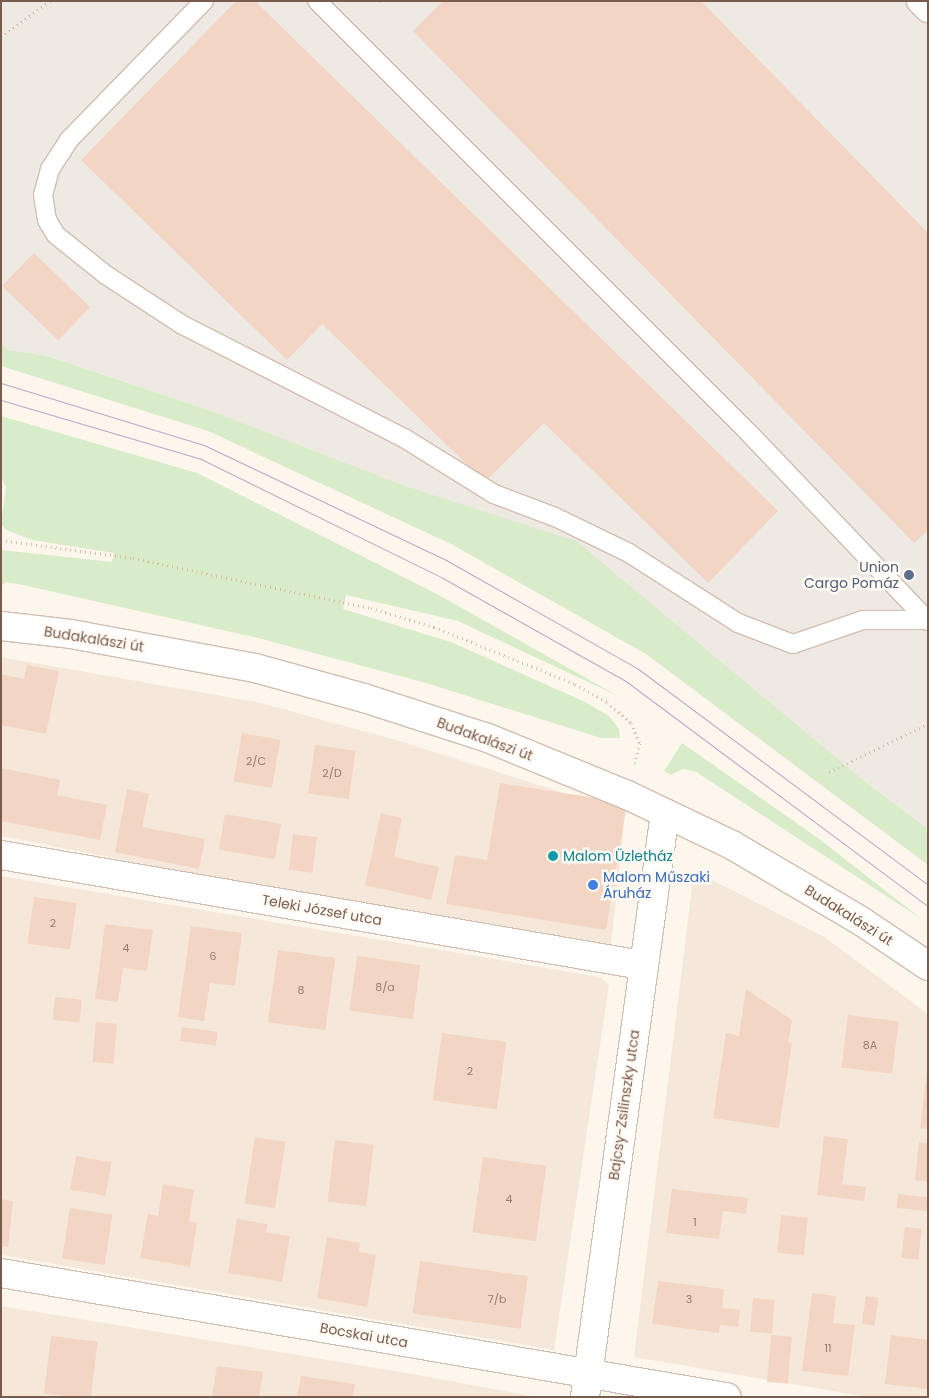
<!DOCTYPE html>
<html>
<head>
<meta charset="utf-8">
<style>
  body { margin:0 }
  #map { position:relative; width:929px; height:1398px; overflow:hidden; background:#fdf6ec; font-family:Poppins,sans-serif }
  div>[style] { position:absolute }
  .residential>* { inset:0; background:#f5e8da }
  .industrial>* { inset:0; background:#efe9e4 }
  .green>* { inset:0; background:#d8ecc9 }
  .building>* { inset:0; background:#f3d5c3; transform-origin:0 0 }
  .path>* { height:3px; margin-top:-1.5px; transform-origin:0; background:repeating-linear-gradient(90deg,#d9b8a5 0 1px,transparent 0 5px) }
  .roads { filter:drop-shadow(1px 0 #d1beb0) drop-shadow(-1px 0 #d1beb0) drop-shadow(0 1px #d1beb0) drop-shadow(0 -1px #d1beb0) }
  .lane>* { height:18px; margin:-9px; padding:0 9px; transform-origin:9px; border-radius:9px; background:#fff }
  .street>* { height:28px; margin:-14px; padding:0 14px; transform-origin:14px; border-radius:14px; background:#fff }
  .secondary>* { height:28px; margin:-14px; padding:0 14px; transform-origin:14px; border-radius:14px; background:#fff }
  .tram>* { height:1px; margin:-0.5px; padding:0 0.5px; transform-origin:0.5px; border-radius:0.5px; background:#b9a8c9 }
  .dots>* { width:14px; height:14px; translate:-50% -50%; box-sizing:border-box; border:2px solid #fffaf3; border-radius:50% }
  span { translate:-50% -50%; white-space:nowrap; text-align:center; line-height:1.15; -webkit-text-stroke:5px #fffaf3; paint-order:stroke }
  .number-label { font-size:11px; color:#987a6a }
  .number-label span { -webkit-text-stroke-width:0 }
  .service-label { font-size:14px; color:#4e5e75 }
  .right { translate:-100% -50%; text-align:right }
  .street-label { font-size:14px; color:#7a5c4d }
  .culture-label { font-size:14px; color:#0d838f }
  .left { translate:0 -50%; text-align:left }
  .shop-label { font-size:14px; color:#366cbe }
  .frame { position:absolute; inset:0; border:2px solid #7a5c4d; pointer-events:none }
</style>
</head>
<body>
<div id="map">
  <div class="residential">
    <i style="clip-path:polygon(1px 657px,261px 703px,403px 742px,599px 804px,624px 825px,611px 944px,205px 876px,1px 836px)"></i>
    <i style="clip-path:polygon(694px 871px,823px 936px,928px 1014px,928px 1397px,867px 1397px,634px 1357px)"></i>
    <i style="clip-path:polygon(1px 876px,600px 977px,609px 985px,554px 1350px,1px 1255px)"></i>
    <i style="clip-path:polygon(1px 1306px,413px 1374px,536px 1397px,1px 1397px)"></i>
  </div>
  <div class="industrial">
    <i style="clip-path:polygon(1px 1px,928px 1px,928px 829px,868px 784px,405px 486px,217px 413px,47px 356px,9px 350px,1px 343px)"></i>
  </div>
  <div class="green">
    <i style="clip-path:polygon(1px 343px,9px 350px,47px 356px,217px 413px,405px 486px,576px 541px,868px 784px,928px 829px,928px 865px,646px 654px,451px 544px,208px 431px,1px 366px)"></i>
    <i style="clip-path:polygon(1px 416px,197px 473px,437px 594px,618px 696px,458px 621px,346px 595px,343px 609px,451px 642px,585px 702px,609px 716px,619px 729px,620px 738px,601px 738px,426px 683px,258px 638px,23px 585px,6px 582px,1px 586px,1px 550px,112px 562px,114px 553px,32px 540px,6px 530px,1px 524px,6px 487px,1px 478px)"></i>
    <i style="clip-path:polygon(682px 743px,818px 838px,923px 920px,696px 772px,683px 769px,671px 775px,664px 771px)"></i>
  </div>
  <div class="building">
    <i style="clip-path:polygon(236px 1px,255px 1px,778px 511px,708px 583px,544px 423px,485px 482px,322px 324px,287px 360px,81px 160px)"></i>
    <i style="clip-path:polygon(443px 1px,701px 1px,928px 233px,928px 530px,914px 543px,413px 31px)"></i>
    <i style="left:34px;top:253px;width:78px;height:46px;rotate:44deg"></i>
    <i style="clip-path:polygon(27px 665px,59px 671px,46px 734px,1px 725px,1px 674px,24px 679px)"></i>
    <i style="left:242px;top:733px;width:39px;height:49px;rotate:10deg"></i>
    <i style="left:315px;top:745px;width:41px;height:49px;rotate:8deg"></i>
    <i style="clip-path:polygon(1px 768px,60px 780px,57px 795px,107px 805px,100px 840px,1px 821px)"></i>
    <i style="clip-path:polygon(500px 783px,627px 803px,606px 930px,446px 904px,455px 855px,487px 860px)"></i>
    <i style="clip-path:polygon(127px 789px,149px 794px,142px 827px,205px 839px,199px 869px,115px 852px)"></i>
    <i style="clip-path:polygon(381px 813px,402px 818px,394px 857px,439px 867px,431px 900px,365px 885px)"></i>
    <i style="left:225px;top:814px;width:57px;height:36px;rotate:10deg"></i>
    <i style="left:293px;top:834px;width:24px;height:36px;rotate:7deg"></i>
    <i style="left:34px;top:897px;width:43px;height:47px;rotate:8deg"></i>
    <i style="clip-path:polygon(105px 924px,153px 930px,147px 971px,123px 968px,118px 1002px,95px 999px)"></i>
    <i style="clip-path:polygon(191px 926px,242px 933px,235px 986px,210px 983px,204px 1021px,178px 1017px)"></i>
    <i style="left:278px;top:950px;width:58px;height:73px;rotate:8deg"></i>
    <i style="left:357px;top:956px;width:64px;height:55px;rotate:8deg"></i>
    <i style="clip-path:polygon(746px 989px,792px 1020px,788px 1042px,792px 1043px,779px 1128px,713px 1118px,726px 1033px,739px 1036px)"></i>
    <i style="left:55px;top:997px;width:27px;height:23px;rotate:6deg"></i>
    <i style="left:848px;top:1015px;width:51px;height:53px;rotate:7deg"></i>
    <i style="left:96px;top:1022px;width:21px;height:40px;rotate:5deg"></i>
    <i style="left:182px;top:1027px;width:36px;height:14px;rotate:8deg"></i>
    <i style="left:442px;top:1033px;width:65px;height:68px;rotate:8deg"></i>
    <i style="clip-path:polygon(927px 1072px,928px 1072px,928px 1129px,920px 1128px)"></i>
    <i style="clip-path:polygon(824px 1136px,848px 1139px,842px 1184px,866px 1187px,864px 1201px,817px 1195px)"></i>
    <i style="left:255px;top:1137px;width:31px;height:67px;rotate:9deg"></i>
    <i style="left:335px;top:1140px;width:39px;height:62px;rotate:7deg"></i>
    <i style="clip-path:polygon(919px 1142px,928px 1143px,928px 1182px,915px 1180px)"></i>
    <i style="left:76px;top:1156px;width:36px;height:34px;rotate:10deg"></i>
    <i style="left:483px;top:1157px;width:64px;height:76px;rotate:8deg"></i>
    <i style="clip-path:polygon(163px 1184px,194px 1190px,189px 1221px,197px 1223px,190px 1267px,140px 1258px,148px 1214px,158px 1216px)"></i>
    <i style="clip-path:polygon(672px 1189px,748px 1198px,746px 1214px,723px 1211px,719px 1239px,666px 1233px)"></i>
    <i style="left:898px;top:1194px;width:30px;height:14px;rotate:6deg"></i>
    <i style="clip-path:polygon(1px 1199px,13px 1201px,8px 1247px,1px 1246px)"></i>
    <i style="left:70px;top:1208px;width:43px;height:51px;rotate:9deg"></i>
    <i style="left:781px;top:1215px;width:27px;height:38px;rotate:6deg"></i>
    <i style="clip-path:polygon(237px 1219px,267px 1224px,266px 1232px,290px 1236px,282px 1282px,228px 1273px)"></i>
    <i style="left:905px;top:1227px;width:17px;height:31px;rotate:7deg"></i>
    <i style="clip-path:polygon(327px 1237px,360px 1243px,359px 1252px,376px 1255px,367px 1307px,317px 1298px)"></i>
    <i style="left:420px;top:1261px;width:109px;height:53px;rotate:8deg"></i>
    <i style="clip-path:polygon(658px 1281px,724px 1289px,722px 1308px,740px 1310px,738px 1327px,720px 1325px,719px 1333px,652px 1324px)"></i>
    <i style="clip-path:polygon(812px 1293px,836px 1296px,833px 1323px,855px 1325px,848px 1376px,802px 1371px)"></i>
    <i style="left:866px;top:1296px;width:13px;height:28px;rotate:9deg"></i>
    <i style="left:753px;top:1298px;width:22px;height:34px;rotate:5deg"></i>
    <i style="left:771px;top:1335px;width:21px;height:47px;rotate:5deg"></i>
    <i style="clip-path:polygon(891px 1335px,928px 1340px,928px 1389px,885px 1384px)"></i>
    <i style="left:51px;top:1336px;width:47px;height:58px;rotate:7deg"></i>
    <i style="clip-path:polygon(217px 1366px,263px 1372px,259px 1397px,212px 1397px)"></i>
    <i style="clip-path:polygon(301px 1376px,355px 1384px,353px 1397px,297px 1397px)"></i>
  </div>
  <div class="path">
    <i style="left:380px;top:1px;width:3px"></i>
    <i style="left:1px;top:37px;width:61px;rotate:-36.3deg"></i>
    <i style="left:1px;top:540px;width:133px;rotate:7.8deg"></i>
    <i style="left:133px;top:558px;width:243px;rotate:11.9deg"></i>
    <i style="left:371px;top:608px;width:66px;rotate:16.8deg"></i>
    <i style="left:434px;top:627px;width:152px;rotate:22deg"></i>
    <i style="left:575px;top:684px;width:37px;rotate:29deg"></i>
    <i style="left:607px;top:702px;width:32px;rotate:41deg"></i>
    <i style="left:631px;top:723px;width:22px;rotate:66deg"></i>
    <i style="left:640px;top:743px;width:23px;rotate:105deg"></i>
    <i style="left:829px;top:772px;width:110px;rotate:-25.9deg"></i>
  </div>
  <div class="roads">
    <div class="lane">
      <i style="left:204px;top:1px;width:194px;rotate:134.2deg"></i>
      <i style="left:69px;top:140px;width:35px;rotate:123deg"></i>
      <i style="left:50px;top:169px;width:27px;rotate:105deg"></i>
      <i style="left:43px;top:195px;width:25px;rotate:81deg"></i>
      <i style="left:47px;top:220px;width:17px;rotate:59deg"></i>
      <i style="left:56px;top:235px;width:64px;rotate:38.7deg"></i>
      <i style="left:106px;top:275px;width:90px;rotate:33.2deg"></i>
      <i style="left:181px;top:324px;width:250px;rotate:27.1deg"></i>
      <i style="left:404px;top:438px;width:106px;rotate:31.9deg"></i>
      <i style="left:494px;top:494px;width:65px;rotate:20.7deg"></i>
      <i style="left:555px;top:517px;width:82px;rotate:25.9deg"></i>
      <i style="left:629px;top:553px;width:130px;rotate:32.7deg"></i>
      <i style="left:738px;top:623px;width:59px;rotate:20.9deg"></i>
      <i style="left:793px;top:644px;width:74px;rotate:-18.9deg"></i>
      <i style="left:863px;top:620px;width:63px"></i>
      <i style="left:317px;top:1px;width:610px;rotate:45deg"></i>
      <i style="left:748px;top:432px;width:261px;rotate:46.4deg"></i>
    </div>
    <div class="street">
      <i style="left:921px;top:1px;width:10px;rotate:45deg"></i>
      <i style="left:1px;top:855px;width:650px;rotate:9.74deg"></i>
      <i style="left:1px;top:1273px;width:736px;rotate:9.71deg"></i>
    </div>
    <div class="secondary">
      <i style="left:1px;top:626px;width:70px;rotate:6.5deg"></i>
      <i style="left:71px;top:634px;width:187px;rotate:10.5deg"></i>
      <i style="left:255px;top:668px;width:113px;rotate:15.4deg"></i>
      <i style="left:364px;top:698px;width:130px;rotate:17.9deg"></i>
      <i style="left:488px;top:738px;width:150px;rotate:22.3deg"></i>
      <i style="left:627px;top:795px;width:116px;rotate:25.5deg"></i>
      <i style="left:732px;top:845px;width:150px;rotate:30.5deg"></i>
      <i style="left:861px;top:921px;width:81px;rotate:33.9deg"></i>
      <i style="left:585px;top:1397px;width:589px;rotate:-82.2deg"></i>
    </div>
  </div>
  <div class="tram">
    <i style="left:1px;top:383px;width:212px;rotate:17deg"></i>
    <i style="left:204px;top:445px;width:268px;rotate:25.4deg"></i>
    <i style="left:446px;top:560px;width:219px;rotate:29.5deg"></i>
    <i style="left:637px;top:668px;width:363px;rotate:36.7deg"></i>
    <i style="left:1px;top:400px;width:209px;rotate:16.4deg"></i>
    <i style="left:201px;top:459px;width:267px;rotate:26.2deg"></i>
    <i style="left:441px;top:577px;width:214px;rotate:29.4deg"></i>
    <i style="left:627px;top:682px;width:375px;rotate:36.7deg"></i>
  </div>
  <div class="dots">
    <i style="left:909px;top:575px;background:#5c6f8a"></i>
    <i style="left:553px;top:856px;background:#0f9aa8"></i>
    <i style="left:593px;top:885px;background:#3f7fe0"></i>
  </div>
  <div class="number-label">
    <span style="left:256px;top:761px">2/C</span>
    <span style="left:332px;top:773px">2/D</span>
    <span style="left:53px;top:923px">2</span>
    <span style="left:126px;top:948px">4</span>
    <span style="left:213px;top:956px">6</span>
    <span style="left:385px;top:987px">8/a</span>
    <span style="left:301px;top:990px">8</span>
    <span style="left:870px;top:1045px">8A</span>
    <span style="left:470px;top:1071px">2</span>
    <span style="left:509px;top:1199px">4</span>
    <span style="left:695px;top:1222px">1</span>
    <span style="left:497px;top:1299px">7/b</span>
    <span style="left:689px;top:1299px">3</span>
    <span style="left:828px;top:1348px">11</span>
  </div>
  <div class="service-label">
    <span class="right" style="left:899px;top:575px">Union<br>Cargo Pomáz</span>
  </div>
  <div class="street-label">
    <span style="left:94px;top:639px;rotate:9deg">Budakalászi út</span>
    <span style="left:485px;top:739px;rotate:20deg">Budakalászi út</span>
    <span style="left:322px;top:910px;rotate:10deg">Teleki József utca</span>
    <span style="left:849px;top:915px;rotate:32deg">Budakalászi út</span>
    <span style="left:624px;top:1105px;rotate:-82deg">Bajcsy-Zsilinszky utca</span>
    <span style="left:364px;top:1335px;rotate:10deg">Bocskai utca</span>
  </div>
  <div class="culture-label">
    <span class="left" style="left:563px;top:856px">Malom Üzletház</span>
  </div>
  <div class="shop-label">
    <span class="left" style="left:603px;top:885px">Malom Műszaki<br>Áruház</span>
  </div>
  <div class="frame"></div>
</div>
</body>
</html>
